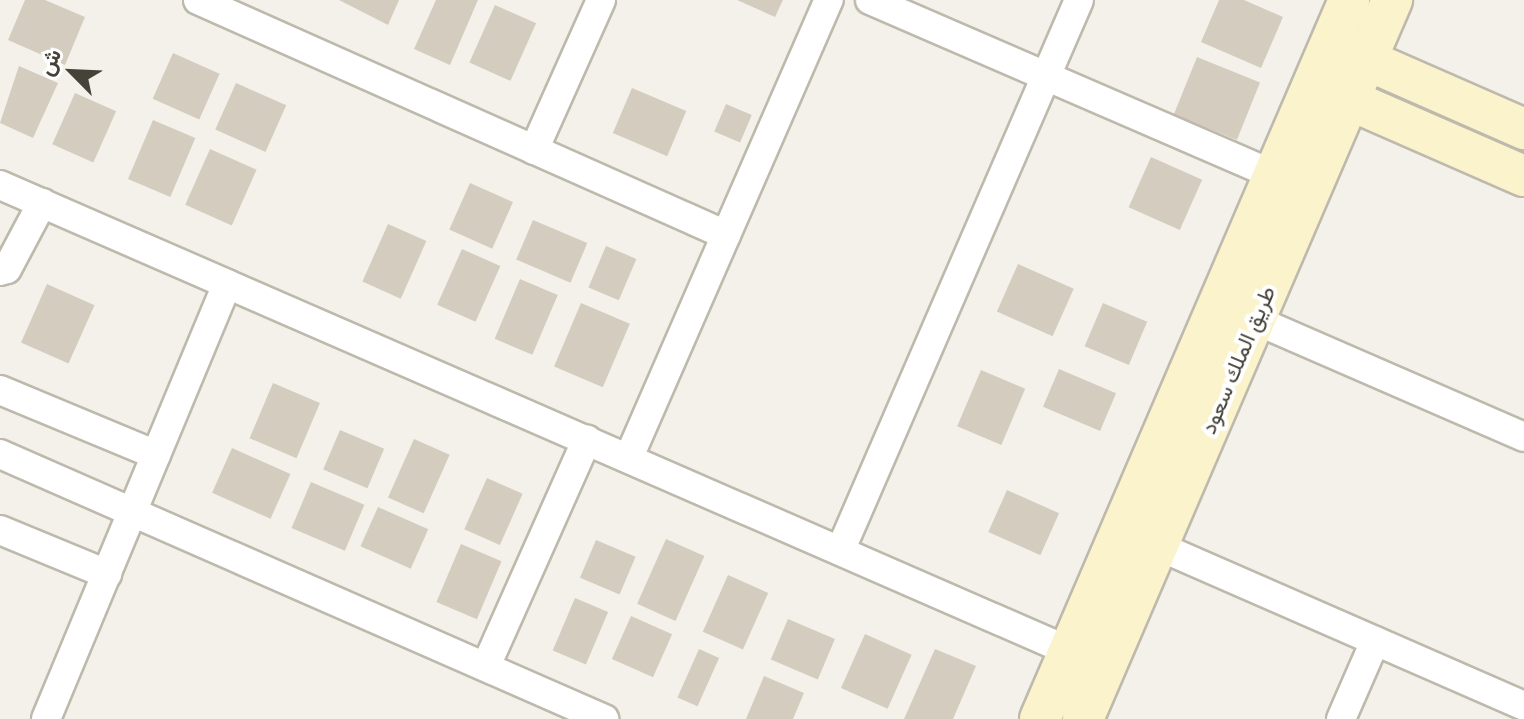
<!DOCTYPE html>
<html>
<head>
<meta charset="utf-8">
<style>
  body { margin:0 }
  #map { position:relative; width:1524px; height:719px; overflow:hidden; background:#f3f1e9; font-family:"Roboto Condensed",Vazirmatn,sans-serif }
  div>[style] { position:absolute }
  .building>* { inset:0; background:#d4cdbf; transform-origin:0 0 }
  .roads { filter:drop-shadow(2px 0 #beb9ac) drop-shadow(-2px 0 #beb9ac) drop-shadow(0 2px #beb9ac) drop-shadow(0 -2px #beb9ac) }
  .street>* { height:28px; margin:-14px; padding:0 14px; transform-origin:14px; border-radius:14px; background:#fff }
  .secondary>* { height:40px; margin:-20px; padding:0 20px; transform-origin:20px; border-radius:20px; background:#faf3cb }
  span { translate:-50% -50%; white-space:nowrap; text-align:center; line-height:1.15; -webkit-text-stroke:8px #fff; paint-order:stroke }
  .street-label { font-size:22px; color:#464238 }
  .north { position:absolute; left:32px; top:32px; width:80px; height:80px; -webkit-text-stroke:6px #fff; paint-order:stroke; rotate:294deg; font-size:22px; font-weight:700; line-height:32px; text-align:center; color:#464238 }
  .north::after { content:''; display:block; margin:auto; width:28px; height:36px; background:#464238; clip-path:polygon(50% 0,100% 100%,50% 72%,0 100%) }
</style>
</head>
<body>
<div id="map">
  <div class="building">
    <i style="clip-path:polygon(25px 0,45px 0,85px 17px,65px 65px,8px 40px)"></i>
    <i style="clip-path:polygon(339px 0,399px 0,388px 25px)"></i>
    <i style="clip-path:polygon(436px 0,478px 0,450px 65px,414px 49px)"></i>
    <i style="clip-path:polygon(737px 0,783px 0,775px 17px)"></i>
    <i style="clip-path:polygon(1219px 0,1244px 0,1283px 17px,1261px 68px,1201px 42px)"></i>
    <i style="left:495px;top:5px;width:45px;height:63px;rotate:24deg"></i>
    <i style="left:173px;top:53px;width:51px;height:50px;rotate:24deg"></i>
    <i style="left:1197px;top:57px;width:68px;height:62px;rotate:22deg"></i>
    <i style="clip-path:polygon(19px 66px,58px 83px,33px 138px,0 123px)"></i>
    <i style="left:236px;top:83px;width:55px;height:51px;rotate:24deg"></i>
    <i style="left:632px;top:88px;width:59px;height:49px;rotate:23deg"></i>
    <i style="left:75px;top:93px;width:45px;height:56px;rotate:24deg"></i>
    <i style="left:726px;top:104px;width:28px;height:30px;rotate:23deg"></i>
    <i style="left:153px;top:120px;width:46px;height:64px;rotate:23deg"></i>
    <i style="left:210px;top:149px;width:51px;height:61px;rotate:24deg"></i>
    <i style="left:1151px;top:157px;width:56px;height:55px;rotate:24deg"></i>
    <i style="left:470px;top:183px;width:47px;height:51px;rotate:24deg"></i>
    <i style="left:533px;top:220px;width:59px;height:43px;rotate:23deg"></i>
    <i style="left:388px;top:224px;width:42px;height:63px;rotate:24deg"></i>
    <i style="left:606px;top:246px;width:33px;height:45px;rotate:23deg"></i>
    <i style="left:462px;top:249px;width:42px;height:61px;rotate:24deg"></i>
    <i style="left:1018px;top:264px;width:61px;height:52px;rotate:24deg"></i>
    <i style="left:520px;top:279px;width:41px;height:65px;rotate:23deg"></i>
    <i style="left:47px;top:284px;width:52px;height:64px;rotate:24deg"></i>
    <i style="left:581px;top:303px;width:53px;height:69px;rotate:23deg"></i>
    <i style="left:1103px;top:303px;width:48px;height:47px;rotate:23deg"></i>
    <i style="left:1059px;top:369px;width:62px;height:41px;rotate:23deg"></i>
    <i style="left:981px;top:370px;width:48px;height:61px;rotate:23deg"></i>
    <i style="left:273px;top:383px;width:51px;height:60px;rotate:23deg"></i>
    <i style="left:340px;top:430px;width:48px;height:43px;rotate:23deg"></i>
    <i style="left:414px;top:439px;width:39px;height:64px;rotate:24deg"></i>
    <i style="left:232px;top:448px;width:64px;height:49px;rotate:24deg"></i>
    <i style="left:487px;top:478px;width:39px;height:56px;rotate:24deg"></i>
    <i style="left:311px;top:482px;width:58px;height:50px;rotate:23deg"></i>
    <i style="left:1007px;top:490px;width:57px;height:46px;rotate:24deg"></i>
    <i style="left:378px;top:507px;width:55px;height:43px;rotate:24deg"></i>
    <i style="left:666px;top:539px;width:42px;height:71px;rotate:24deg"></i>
    <i style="left:596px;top:540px;width:43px;height:41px;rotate:23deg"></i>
    <i style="left:461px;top:544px;width:44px;height:63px;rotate:23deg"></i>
    <i style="left:728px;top:575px;width:44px;height:62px;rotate:24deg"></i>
    <i style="left:575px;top:598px;width:36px;height:57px;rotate:23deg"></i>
    <i style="left:631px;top:616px;width:45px;height:47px;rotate:24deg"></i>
    <i style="left:788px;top:619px;width:51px;height:44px;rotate:23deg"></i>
    <i style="left:865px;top:634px;width:51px;height:59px;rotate:24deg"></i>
    <i style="left:699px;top:649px;width:22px;height:53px;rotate:24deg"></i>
    <i style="clip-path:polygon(935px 649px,976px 666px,953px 719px,904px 719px)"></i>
    <i style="clip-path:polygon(764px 676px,804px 693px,793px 719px,746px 719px)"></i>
  </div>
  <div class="roads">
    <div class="street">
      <i style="left:198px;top:0;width:578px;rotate:23.99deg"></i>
      <i style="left:870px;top:0;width:440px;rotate:23.4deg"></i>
      <i style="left:534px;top:150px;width:164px;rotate:-65.9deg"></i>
      <i style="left:0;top:185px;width:1166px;rotate:23.55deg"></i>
      <i style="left:0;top:271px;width:7px;rotate:-16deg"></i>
      <i style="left:7px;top:269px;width:75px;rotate:-62.1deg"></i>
      <i style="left:1255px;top:320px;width:293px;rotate:23.5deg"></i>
      <i style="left:0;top:390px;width:169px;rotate:22.6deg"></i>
      <i style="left:0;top:454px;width:660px;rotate:23.69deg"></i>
      <i style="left:629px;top:457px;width:499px;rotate:-66.4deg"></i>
      <i style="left:0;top:530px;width:116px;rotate:22.4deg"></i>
      <i style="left:1158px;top:546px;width:399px;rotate:23.6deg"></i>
      <i style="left:841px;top:549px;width:598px;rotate:-66.56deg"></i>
      <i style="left:486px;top:666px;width:248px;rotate:-66deg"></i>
      <i style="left:46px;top:719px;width:471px;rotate:-67.4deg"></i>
      <i style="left:1341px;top:719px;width:85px;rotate:-66.4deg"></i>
    </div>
    <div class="secondary">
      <i style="left:1344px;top:50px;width:197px;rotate:23.7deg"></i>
      <i style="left:1327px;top:90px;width:215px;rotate:23.6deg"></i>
      <i style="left:1040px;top:719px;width:783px;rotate:-66.74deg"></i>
      <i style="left:1083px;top:719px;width:783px;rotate:-66.74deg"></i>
    </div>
  </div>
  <div class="street-label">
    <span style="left:1238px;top:360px;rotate:-67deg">طريق الملك سعود</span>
  </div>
  <div class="north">ش</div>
</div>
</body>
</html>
